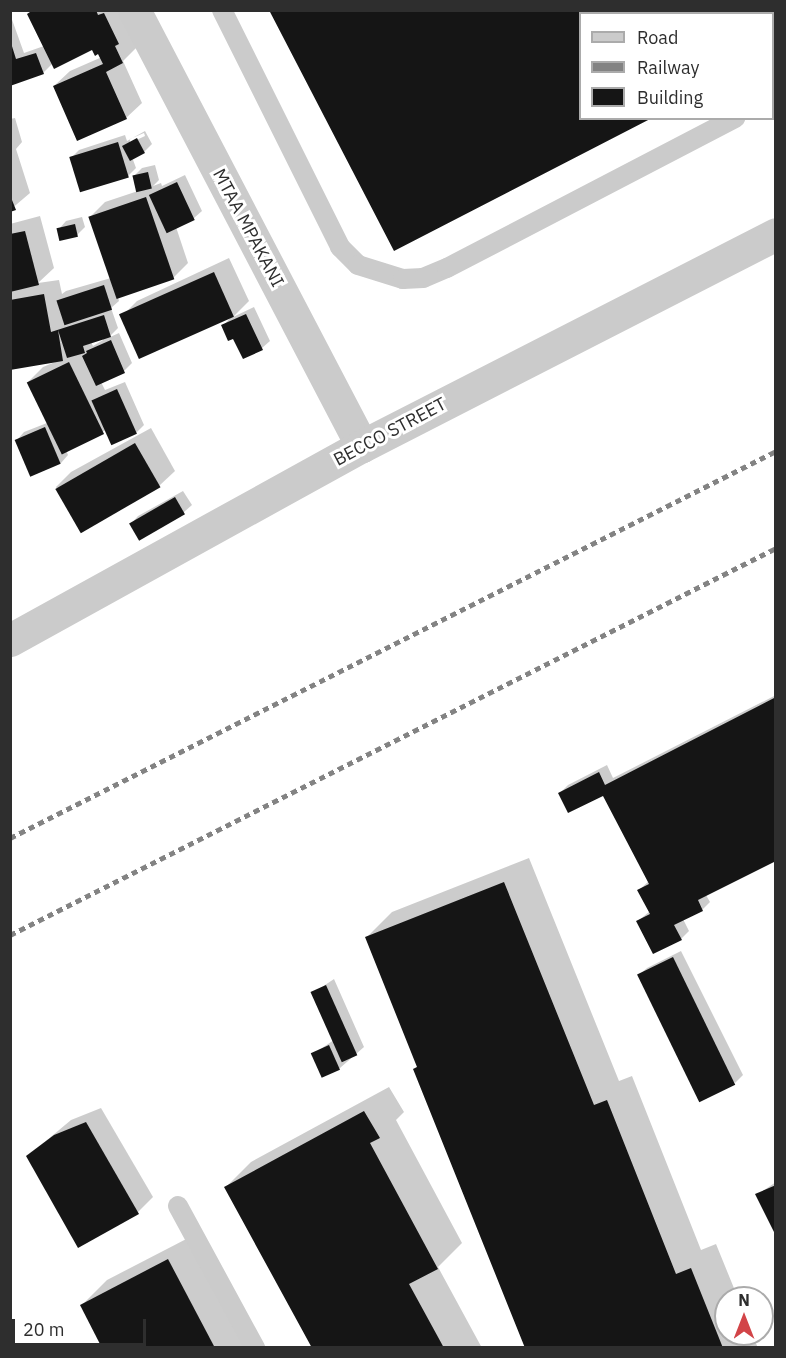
<!DOCTYPE html>
<html>
<head>
<meta charset="utf-8">
<style>
  body { margin:0 }
  #map { position:relative; width:786px; height:1358px; overflow:hidden; background:#fff; font-family:"IBM Plex Sans",sans-serif }
  div>[style] { position:absolute }
  .shadow>* { inset:0; background:#0003 }
  .building>* { inset:0; background:#151515; transform-origin:0 0 }
  .service>* { height:20px; margin:-10px; padding:0 10px; transform-origin:10px; border-radius:10px; background:#cbcbcb }
  .tertiary>* { height:33px; margin:-16.5px; padding:0 16.5px; transform-origin:16.5px; border-radius:16.5px; background:#cbcbcb }
  .rail>* { height:4.5px; margin-top:-2.25px; transform-origin:0; background:repeating-linear-gradient(90deg,#838383 0 6px,transparent 0 10.5px) }
  span { translate:-50% -50%; white-space:nowrap; text-align:center; line-height:1.15; -webkit-text-stroke:6px #fff; paint-order:stroke }
  .street-label { font-size:18px; color:#2e2e2e }
  .frame { position:absolute; inset:0; border:12px solid #2e2e2e; pointer-events:none }
  .legend { position:absolute; left:579px; top:12px; width:195px; height:108px; box-sizing:border-box; background:#fff; border:2px solid #ababab; margin:0; padding:8px 10px; list-style:none; font-size:18px; color:#2e2e2e }
  .legend li { display:flex; align-items:center; gap:12px; height:30px }
  .legend b { width:30px; border:2px solid #ababab }
  .north { position:absolute; left:714px; top:1286px; width:60px; height:60px; box-sizing:border-box; background:#fff; border:2px solid #ababab; border-radius:50%; rotate:0deg; font-size:16px; font-weight:700; line-height:24px; text-align:center; color:#2e2e2e }
  .north::after { content:''; display:block; margin:auto; width:21px; height:27px; background:#d24448; clip-path:polygon(50% 0,100% 100%,50% 72%,0 100%) }
  .scale { position:absolute; left:12px; top:1319px; width:134px; height:27px; box-sizing:border-box; border:3px solid #2e2e2e; border-top:0; padding-left:8px; font-size:18px; line-height:21px; white-space:nowrap; color:#2e2e2e; -webkit-text-stroke:4px #fff; paint-order:stroke }
</style>
</head>
<body>
<div id="map">
  <div class="shadow">
    <i style="clip-path:polygon(32px 10px,125px 10px,137px 47px,123px 61px,142px 103px,126px 118px,54px 86px,70px 71px,102px 57px,93px 48px,53px 63px,43px 73px,10px 85px,10px 14px,24px 53px,44px 46px,29px 14px)"></i>
    <i style="clip-path:polygon(271px 10px,659px 10px,660px 14px,580px 14px,580px 118px,394px 249px)"></i>
    <i style="clip-path:polygon(15px 118px,22px 142px,16px 149px,30px 193px,10px 210px,10px 119px)"></i>
    <i style="clip-path:polygon(evenodd,145px 131px,152px 144px,144px 152px,132px 157px,136px 168px,128px 176px,71px 158px,79px 150px,125px 135px,127px 141px,145px 131px,144px 133px,145px 136px,130px 143px,130px 139px,144px 133px)"></i>
    <i style="clip-path:polygon(evenodd,155px 165px,159px 180px,153px 186px,161px 183px,162px 186px,185px 175px,202px 211px,194px 218px,176px 227px,188px 263px,173px 278px,118px 297px,119px 301px,111px 308px,118px 328px,108px 338px,119px 333px,132px 363px,124px 371px,101px 382px,105px 390px,125px 382px,144px 425px,136px 433px,106px 430px,66px 450px,68px 455px,61px 463px,31px 475px,17px 440px,24px 432px,47px 423px,28px 382px,43px 367px,55px 362px,10px 369px,10px 224px,40px 216px,54px 268px,38px 283px,59px 280px,62px 294px,66px 291px,111px 278px,90px 217px,105px 202px,138px 191px,134px 176px,142px 168px,155px 165px,103px 338px,103px 340px,93px 346px,91px 342px,103px 338px)"></i>
    <i style="clip-path:polygon(82px 217px,85px 227px,77px 235px,59px 229px,66px 221px)"></i>
    <i style="clip-path:polygon(229px 258px,249px 301px,233px 317px,254px 307px,270px 341px,262px 348px,234px 337px,223px 326px,231px 317px,122px 316px,137px 301px)"></i>
    <i style="clip-path:polygon(151px 428px,175px 471px,159px 486px,79px 529px,56px 487px,71px 472px)"></i>
    <i style="clip-path:polygon(183px 491px,192px 505px,184px 512px,131px 524px,138px 516px)"></i>
    <i style="clip-path:polygon(776px 695px,776px 859px,706px 895px,710px 902px,702px 910px,683px 919px,689px 931px,681px 939px,638px 921px,650px 911px,639px 890px,649px 881px,604px 794px,560px 793px,568px 785px,607px 765px,613px 778px)"></i>
    <i style="clip-path:polygon(529px 858px,619px 1081px,632px 1076px,701px 1250px,716px 1244px,738px 1298px,726px 1298px,726px 1334px,752px 1334px,758px 1348px,526px 1348px,415px 1069px,418px 1066px,367px 937px,392px 912px)"></i>
    <i style="clip-path:polygon(681px 951px,743px 1075px,735px 1083px,639px 975px,647px 968px)"></i>
    <i style="clip-path:polygon(334px 979px,364px 1047px,340px 1068px,323px 1076px,313px 1054px,334px 1040px,313px 993px)"></i>
    <i style="clip-path:polygon(389px 1087px,404px 1112px,396px 1120px,462px 1243px,438px 1267px,482px 1348px,314px 1348px,226px 1187px,251px 1162px)"></i>
    <i style="clip-path:polygon(101px 1108px,153px 1197px,138px 1212px,28px 1156px,71px 1120px)"></i>
    <i style="clip-path:polygon(776px 1182px,776px 1232px,757px 1195px)"></i>
    <i style="clip-path:polygon(194px 1235px,253px 1348px,104px 1348px,82px 1305px,107px 1280px)"></i>
  </div>
  <div class="building">
    <i style="clip-path:polygon(33px 10px,96px 10px,98px 15px,104px 13px,119px 44px,115px 46px,123px 63px,106px 72px,127px 119px,77px 141px,53px 86px,103px 64px,98px 54px,95px 56px,92px 50px,54px 69px,27px 14px)"></i>
    <i style="clip-path:polygon(269px 10px,647px 10px,649px 14px,580px 14px,580px 118px,652px 118px,394px 251px)"></i>
    <i style="clip-path:polygon(696px 10px,776px 10px,776px 55px,772px 57px,772px 14px,697px 14px)"></i>
    <i style="clip-path:polygon(11px 43px,16px 59px,36px 53px,44px 74px,10px 86px)"></i>
    <i style="left:137px;top:138px;width:17px;height:17px;rotate:62deg"></i>
    <i style="left:118px;top:142px;width:37px;height:51px;rotate:73deg"></i>
    <i style="left:148px;top:172px;width:17px;height:16px;rotate:77deg"></i>
    <i style="left:177px;top:182px;width:42px;height:31px;rotate:65deg"></i>
    <i style="clip-path:polygon(10px 195px,16px 210px,10px 212px)"></i>
    <i style="left:146px;top:197px;width:87px;height:61px;rotate:71deg"></i>
    <i style="left:75px;top:224px;width:13px;height:19px;rotate:77deg"></i>
    <i style="clip-path:polygon(25px 231px,39px 285px,10px 292px,10px 234px)"></i>
    <i style="left:214px;top:272px;width:49px;height:104px;rotate:66deg"></i>
    <i style="left:104px;top:285px;width:26px;height:50px;rotate:72deg"></i>
    <i style="clip-path:polygon(44px 294px,51px 332px,104px 315px,111px 337px,83px 346px,85px 353px,67px 358px,58px 330px,63px 361px,10px 370px,10px 300px)"></i>
    <i style="clip-path:polygon(246px 314px,263px 350px,243px 359px,233px 339px,228px 341px,221px 325px)"></i>
    <i style="clip-path:polygon(111px 340px,125px 373px,96px 386px,82px 356px,87px 353px,86px 351px)"></i>
    <i style="left:69px;top:362px;width:80px;height:47px;rotate:64deg"></i>
    <i style="left:117px;top:389px;width:49px;height:28px;rotate:66deg"></i>
    <i style="left:45px;top:427px;width:40px;height:33px;rotate:67deg"></i>
    <i style="left:135px;top:443px;width:51px;height:92px;rotate:60deg"></i>
    <i style="left:175px;top:497px;width:20px;height:53px;rotate:60deg"></i>
    <i style="clip-path:polygon(776px 697px,776px 861px,698px 900px,703px 911px,674px 925px,682px 940px,653px 954px,636px 921px,650px 914px,637px 890px,649px 884px,603px 796px,568px 813px,558px 793px,599px 772px,605px 785px)"></i>
    <i style="clip-path:polygon(504px 882px,594px 1105px,607px 1100px,676px 1274px,691px 1268px,723px 1348px,525px 1348px,413px 1069px,417px 1067px,365px 937px)"></i>
    <i style="left:673px;top:957px;width:142px;height:40px;rotate:64deg"></i>
    <i style="left:326px;top:985px;width:77px;height:17px;rotate:66deg"></i>
    <i style="left:329px;top:1045px;width:27px;height:20px;rotate:66deg"></i>
    <i style="clip-path:polygon(364px 1111px,380px 1138px,370px 1143px,438px 1269px,409px 1284px,444px 1348px,312px 1348px,224px 1187px)"></i>
    <i style="clip-path:polygon(86px 1122px,139px 1214px,78px 1248px,26px 1156px,54px 1135px)"></i>
    <i style="clip-path:polygon(776px 1185px,776px 1236px,755px 1194px)"></i>
    <i style="clip-path:polygon(168px 1259px,215px 1348px,102px 1348px,80px 1305px)"></i>
  </div>
  <div class="service">
    <i style="left:222px;top:10px;width:265px;rotate:63.5deg"></i>
    <i style="left:340px;top:247px;width:25px;rotate:45deg"></i>
    <i style="left:358px;top:265px;width:47px;rotate:17.3deg"></i>
    <i style="left:403px;top:279px;width:20px;rotate:-3deg"></i>
    <i style="left:423px;top:278px;width:26px;rotate:-23deg"></i>
    <i style="left:447px;top:268px;width:325px;rotate:-27.5deg"></i>
    <i style="left:772px;top:99px;width:4px;rotate:-14deg"></i>
    <i style="left:178px;top:1206px;width:162px;rotate:61.5deg"></i>
  </div>
  <div class="tertiary">
    <i style="left:134px;top:10px;width:492px;rotate:62.4deg"></i>
    <i style="left:10px;top:640px;width:402px;rotate:-28.9deg"></i>
    <i style="left:362px;top:446px;width:465px;rotate:-27.1deg"></i>
  </div>
  <div class="rail">
    <i style="left:10px;top:838px;width:858px;rotate:-26.8deg"></i>
    <i style="left:10px;top:935px;width:858px;rotate:-26.8deg"></i>
  </div>
  <div class="street-label">
    <span style="left:248px;top:228px;rotate:62deg">MTAA MPAKANI</span>
    <span style="left:390px;top:432px;rotate:-28deg">BECCO STREET</span>
  </div>
  <div class="frame"></div>
  <ul class="legend">
  <li><b style="height:8px;background:#cbcbcb"></b>Road</li>
  <li><b style="height:8px;background:#838383"></b>Railway</li>
  <li><b style="height:16px;background:#151515"></b>Building</li>
  </ul>
  <div class="north">N</div>
  <div class="scale">20 m</div>
</div>
</body>
</html>
